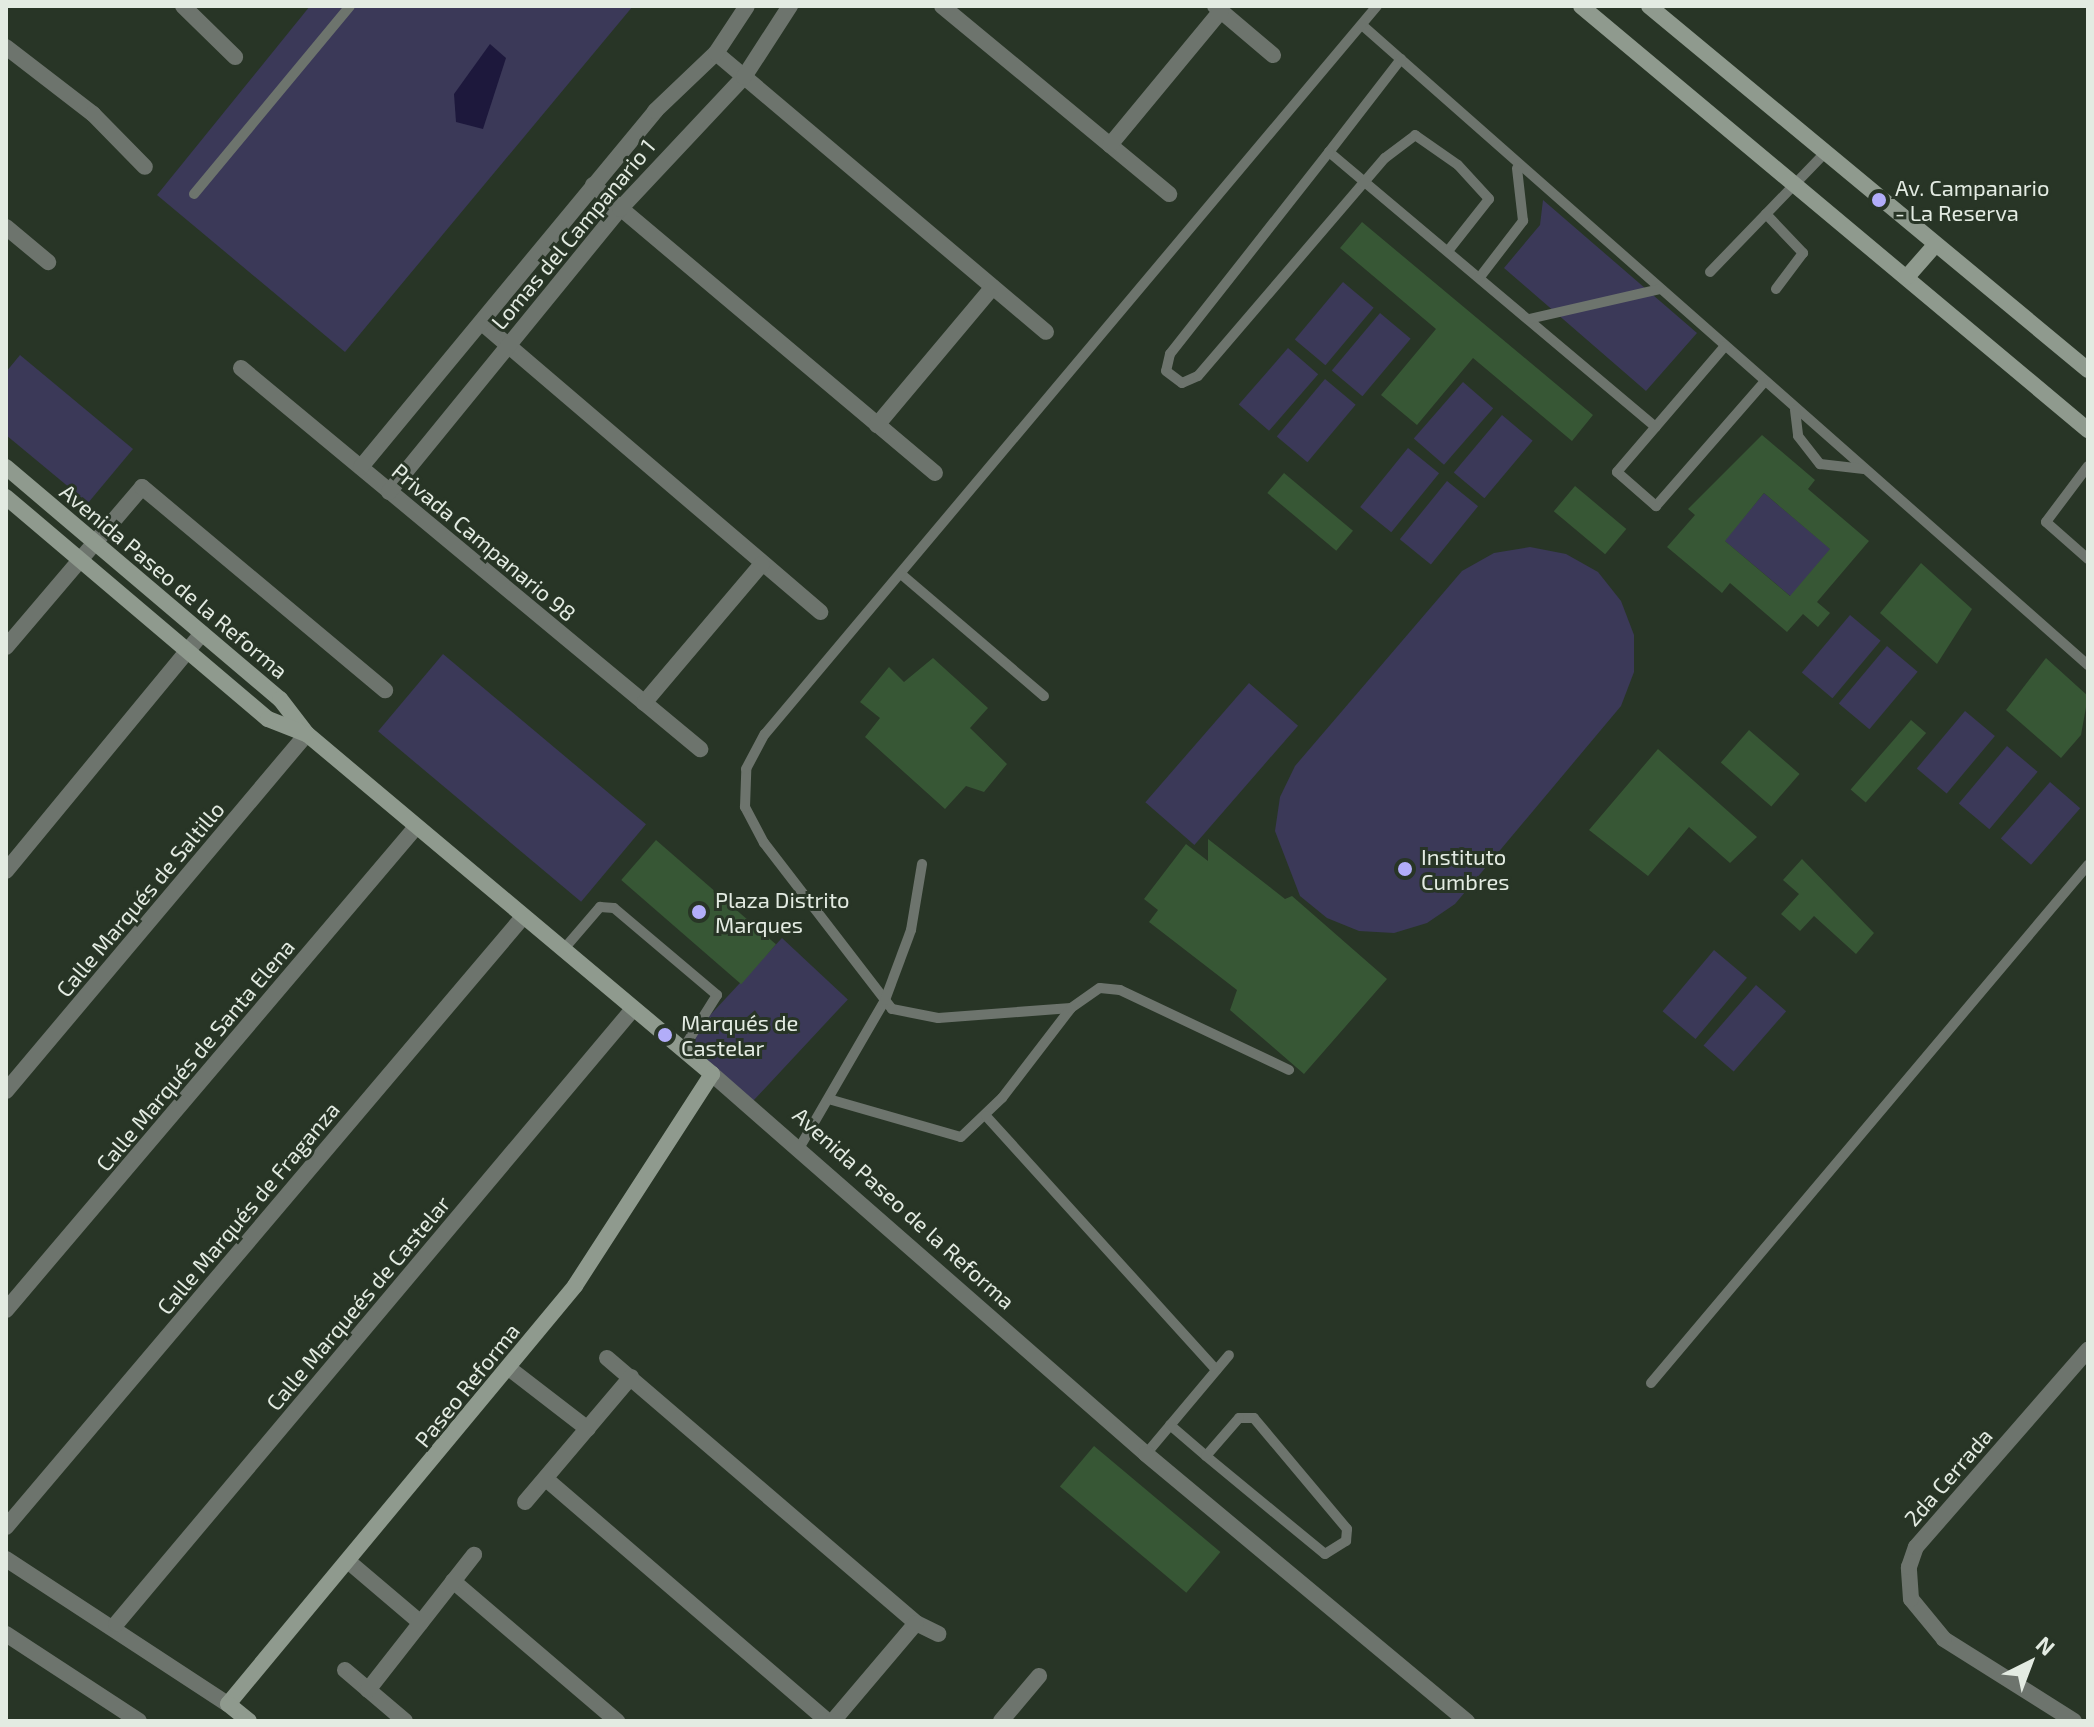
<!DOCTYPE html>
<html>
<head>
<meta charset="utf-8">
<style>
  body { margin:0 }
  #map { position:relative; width:2094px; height:1727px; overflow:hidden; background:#283526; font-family:"Exo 2",sans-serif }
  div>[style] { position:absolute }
  .green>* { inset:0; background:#3b3958; transform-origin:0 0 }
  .water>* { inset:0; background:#1d183c }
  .building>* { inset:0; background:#375735; transform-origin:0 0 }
  .lane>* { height:10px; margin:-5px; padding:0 5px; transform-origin:5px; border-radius:5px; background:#6d746d }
  .street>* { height:16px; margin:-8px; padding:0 8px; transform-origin:8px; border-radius:8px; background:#6d746d }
  .secondary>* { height:16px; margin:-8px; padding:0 8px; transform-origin:8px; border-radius:8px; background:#8f9a8e }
  .dots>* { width:22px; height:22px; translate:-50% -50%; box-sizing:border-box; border:4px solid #283526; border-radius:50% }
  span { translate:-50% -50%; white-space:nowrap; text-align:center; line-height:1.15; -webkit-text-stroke:6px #283526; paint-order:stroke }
  .poi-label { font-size:22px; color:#e3ebe2 }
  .left { translate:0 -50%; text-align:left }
  .street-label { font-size:22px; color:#e3ebe2 }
  .frame { position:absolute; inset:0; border:8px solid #e3ebe2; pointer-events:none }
  .north { position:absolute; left:1990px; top:1623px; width:80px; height:80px; -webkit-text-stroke:6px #283526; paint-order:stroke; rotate:42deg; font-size:22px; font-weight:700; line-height:32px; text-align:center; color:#e3ebe2 }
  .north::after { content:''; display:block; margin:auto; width:28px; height:36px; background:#e3ebe2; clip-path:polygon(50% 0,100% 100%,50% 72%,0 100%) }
</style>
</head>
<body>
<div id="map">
  <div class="green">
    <i style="clip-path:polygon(310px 6px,633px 6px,345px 352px,157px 195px)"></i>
    <i style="clip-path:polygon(1543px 200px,1697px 333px,1646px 391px,1504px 268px,1540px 225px)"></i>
    <i style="left:1343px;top:282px;width:40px;height:75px;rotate:40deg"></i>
    <i style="left:1380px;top:313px;width:40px;height:75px;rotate:40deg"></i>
    <i style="left:1288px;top:348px;width:40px;height:75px;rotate:41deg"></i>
    <i style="clip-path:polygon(20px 355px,133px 449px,88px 503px,6px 435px,6px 372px)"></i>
    <i style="left:1325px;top:379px;width:40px;height:75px;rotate:40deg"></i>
    <i style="left:1463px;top:382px;width:40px;height:75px;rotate:41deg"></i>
    <i style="left:1502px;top:415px;width:40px;height:75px;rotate:40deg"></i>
    <i style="left:1408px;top:448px;width:40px;height:76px;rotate:39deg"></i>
    <i style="left:1447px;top:481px;width:40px;height:75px;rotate:39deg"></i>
    <i style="left:1764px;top:493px;width:87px;height:62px;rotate:40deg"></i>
    <i style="clip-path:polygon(1530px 547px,1566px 554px,1598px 572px,1621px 601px,1634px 635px,1634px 672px,1621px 706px,1455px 904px,1427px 923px,1394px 933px,1359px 931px,1327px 918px,1300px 896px,1275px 831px,1280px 797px,1295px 766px,1462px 571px,1494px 553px)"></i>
    <i style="left:1850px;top:615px;width:40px;height:75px;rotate:40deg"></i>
    <i style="left:1887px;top:646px;width:40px;height:75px;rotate:40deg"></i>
    <i style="left:443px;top:654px;width:265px;height:101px;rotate:40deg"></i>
    <i style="left:1249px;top:683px;width:65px;height:158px;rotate:41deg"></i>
    <i style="left:1965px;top:711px;width:39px;height:75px;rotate:40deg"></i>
    <i style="left:2007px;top:746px;width:40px;height:75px;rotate:40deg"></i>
    <i style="left:2050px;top:782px;width:40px;height:75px;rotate:41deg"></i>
    <i style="left:782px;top:938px;width:90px;height:140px;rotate:43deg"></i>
    <i style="left:1714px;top:950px;width:43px;height:80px;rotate:40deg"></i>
    <i style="left:1756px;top:985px;width:40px;height:80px;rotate:41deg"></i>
  </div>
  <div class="water">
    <i style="clip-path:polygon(490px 44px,506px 58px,483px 129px,456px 122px,454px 94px)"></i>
  </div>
  <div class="building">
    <i style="clip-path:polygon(1362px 222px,1593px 415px,1572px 441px,1473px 358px,1417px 425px,1381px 395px,1436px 329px,1340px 248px)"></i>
    <i style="clip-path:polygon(evenodd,1762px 435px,1815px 480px,1808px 489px,1869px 541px,1817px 602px,1830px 613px,1818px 627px,1803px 614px,1787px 632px,1730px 583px,1722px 593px,1667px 547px,1695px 515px,1688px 509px,1762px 435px,1764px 493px,1830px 549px,1790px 596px,1725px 541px,1764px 493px)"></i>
    <i style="left:1284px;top:473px;width:90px;height:26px;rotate:40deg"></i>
    <i style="left:1575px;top:486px;width:67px;height:33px;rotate:40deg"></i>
    <i style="clip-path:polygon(1921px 563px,1972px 609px,1937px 664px,1880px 613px)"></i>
    <i style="clip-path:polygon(933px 658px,988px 708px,970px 728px,1007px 764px,984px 792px,966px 786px,945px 809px,865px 737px,880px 718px,860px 702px,889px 667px,904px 682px)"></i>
    <i style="clip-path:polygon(2046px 658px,2088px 696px,2081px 735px,2061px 758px,2006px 710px)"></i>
    <i style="left:1911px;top:720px;width:20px;height:92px;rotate:41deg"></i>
    <i style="left:1749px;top:730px;width:67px;height:43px;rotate:41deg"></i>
    <i style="clip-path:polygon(1658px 749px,1757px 837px,1730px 863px,1689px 827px,1648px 876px,1589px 830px)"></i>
    <i style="clip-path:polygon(1208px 839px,1285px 899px,1292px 896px,1387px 979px,1304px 1074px,1230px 1010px,1237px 990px,1149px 922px,1158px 910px,1144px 899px,1186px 844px,1208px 861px)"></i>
    <i style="left:656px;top:840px;width:159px;height:53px;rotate:41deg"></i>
    <i style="clip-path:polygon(1802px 859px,1874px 933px,1856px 954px,1814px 916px,1800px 931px,1781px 914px,1799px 894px,1783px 880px)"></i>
    <i style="left:1094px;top:1446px;width:165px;height:53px;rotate:40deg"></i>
  </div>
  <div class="lane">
    <i style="left:1362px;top:25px;width:968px;rotate:41.4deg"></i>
    <i style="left:1401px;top:59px;width:118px;rotate:127.7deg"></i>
    <i style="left:1329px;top:152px;width:427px;rotate:40.1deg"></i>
    <i style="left:1329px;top:152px;width:257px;rotate:128.2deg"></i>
    <i style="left:1170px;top:354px;width:17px;rotate:103deg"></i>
    <i style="left:1166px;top:371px;width:20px;rotate:37deg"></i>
    <i style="left:1182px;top:383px;width:17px;rotate:-24deg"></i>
    <i style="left:1198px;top:376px;width:287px;rotate:-49.4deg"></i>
    <i style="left:1385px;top:158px;width:38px;rotate:-37deg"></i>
    <i style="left:1415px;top:135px;width:52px;rotate:34.9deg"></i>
    <i style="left:1458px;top:165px;width:46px;rotate:47.6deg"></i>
    <i style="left:1489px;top:199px;width:66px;rotate:128.3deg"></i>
    <i style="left:194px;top:194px;width:244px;rotate:-50.3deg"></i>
    <i style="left:1766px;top:214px;width:54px;rotate:46.5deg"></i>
    <i style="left:1803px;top:253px;width:45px;rotate:126.9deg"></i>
    <i style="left:1710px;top:272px;width:164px;rotate:-46deg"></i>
    <i style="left:1480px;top:277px;width:71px;rotate:-52.5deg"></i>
    <i style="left:1523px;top:221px;width:53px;rotate:-96.5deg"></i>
    <i style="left:1529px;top:319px;width:134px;rotate:-12.9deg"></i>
    <i style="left:1725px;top:346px;width:166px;rotate:130.6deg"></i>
    <i style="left:1617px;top:472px;width:52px;rotate:41.1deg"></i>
    <i style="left:1656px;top:506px;width:164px;rotate:-48.9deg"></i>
    <i style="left:1795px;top:410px;width:26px;rotate:83deg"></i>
    <i style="left:1798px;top:436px;width:36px;rotate:52deg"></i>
    <i style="left:1820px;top:464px;width:44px;rotate:6.5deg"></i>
    <i style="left:2088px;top:466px;width:70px;rotate:126.9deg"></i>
    <i style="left:2046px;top:522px;width:56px;rotate:41.4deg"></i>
    <i style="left:901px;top:574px;width:188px;rotate:40.5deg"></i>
    <i style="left:563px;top:950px;width:57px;rotate:-49.3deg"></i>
    <i style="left:600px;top:907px;width:14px;rotate:4deg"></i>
    <i style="left:614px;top:908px;width:135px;rotate:40.2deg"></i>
    <i style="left:717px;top:995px;width:64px;rotate:122.2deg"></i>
    <i style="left:1071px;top:1008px;width:133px;rotate:175.7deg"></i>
    <i style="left:938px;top:1018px;width:47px;rotate:-168.9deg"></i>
    <i style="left:892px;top:1009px;width:210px;rotate:-127.6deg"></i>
    <i style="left:764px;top:843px;width:41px;rotate:-117.8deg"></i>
    <i style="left:745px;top:807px;width:38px;rotate:-88deg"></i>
    <i style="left:746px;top:769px;width:40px;rotate:-62deg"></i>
    <i style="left:765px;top:734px;width:951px;rotate:-49.95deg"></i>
    <i style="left:832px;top:1100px;width:134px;rotate:16deg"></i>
    <i style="left:961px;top:1137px;width:57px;rotate:-43.6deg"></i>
    <i style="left:1002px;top:1098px;width:113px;rotate:-52.5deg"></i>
    <i style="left:1071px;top:1008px;width:35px;rotate:-35deg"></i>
    <i style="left:1100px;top:988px;width:20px;rotate:6deg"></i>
    <i style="left:1120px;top:990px;width:187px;rotate:25.3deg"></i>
    <i style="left:986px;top:1116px;width:343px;rotate:47.8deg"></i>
    <i style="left:801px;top:1145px;width:168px;rotate:-59.9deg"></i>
    <i style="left:885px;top:1000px;width:75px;rotate:-69.6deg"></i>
    <i style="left:911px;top:930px;width:67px;rotate:-80.5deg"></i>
    <i style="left:1651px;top:1383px;width:678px;rotate:-49.85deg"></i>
    <i style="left:1170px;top:1425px;width:48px;rotate:40.7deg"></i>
    <i style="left:1206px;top:1456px;width:154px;rotate:39.5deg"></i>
    <i style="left:1325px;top:1554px;width:25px;rotate:-32deg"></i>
    <i style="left:1346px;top:1541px;width:12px;rotate:-85deg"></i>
    <i style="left:1347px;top:1529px;width:145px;rotate:-130deg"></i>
    <i style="left:1254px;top:1418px;width:15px;rotate:180deg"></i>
    <i style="left:1239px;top:1418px;width:50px;rotate:131deg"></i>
    <i style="left:1146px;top:1454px;width:129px;rotate:-50deg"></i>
  </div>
  <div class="street">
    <i style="left:183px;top:6px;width:73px;rotate:44.4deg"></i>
    <i style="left:942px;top:6px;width:295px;rotate:39.6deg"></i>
    <i style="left:1215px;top:6px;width:76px;rotate:40.2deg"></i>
    <i style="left:6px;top:47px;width:110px;rotate:37.6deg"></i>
    <i style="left:93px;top:114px;width:74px;rotate:45.5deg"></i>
    <i style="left:716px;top:53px;width:432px;rotate:40.2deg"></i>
    <i style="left:1110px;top:145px;width:174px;rotate:-50.4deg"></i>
    <i style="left:593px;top:185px;width:447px;rotate:40.1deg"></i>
    <i style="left:6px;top:227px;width:55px;rotate:39.8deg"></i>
    <i style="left:482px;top:323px;width:445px;rotate:40.5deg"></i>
    <i style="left:241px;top:368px;width:597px;rotate:39.69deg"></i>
    <i style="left:877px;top:425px;width:180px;rotate:-50deg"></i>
    <i style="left:361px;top:467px;width:462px;rotate:-50.4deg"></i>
    <i style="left:655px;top:111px;width:84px;rotate:-43.6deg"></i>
    <i style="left:716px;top:53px;width:56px;rotate:-56.6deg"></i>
    <i style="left:389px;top:492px;width:365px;rotate:-50.8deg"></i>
    <i style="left:620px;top:209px;width:181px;rotate:-46.8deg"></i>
    <i style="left:744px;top:77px;width:85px;rotate:-57.1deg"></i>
    <i style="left:6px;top:647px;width:210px;rotate:-49.6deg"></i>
    <i style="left:142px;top:487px;width:317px;rotate:39.9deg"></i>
    <i style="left:644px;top:703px;width:182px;rotate:-49.7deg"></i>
    <i style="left:6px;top:871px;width:308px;rotate:-50.5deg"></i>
    <i style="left:712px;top:1074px;width:577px;rotate:41.2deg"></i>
    <i style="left:1146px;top:1454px;width:418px;rotate:39.8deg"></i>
    <i style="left:6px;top:1091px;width:467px;rotate:-49.9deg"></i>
    <i style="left:6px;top:1310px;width:634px;rotate:-49.67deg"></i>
    <i style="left:607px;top:1358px;width:407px;rotate:40.6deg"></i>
    <i style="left:916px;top:1623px;width:25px;rotate:26deg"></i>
    <i style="left:510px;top:1369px;width:98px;rotate:37.6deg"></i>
    <i style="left:546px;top:1479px;width:371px;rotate:40.7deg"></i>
    <i style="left:525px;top:1502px;width:164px;rotate:-49.7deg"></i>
    <i style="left:6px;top:1527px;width:800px;rotate:-49.72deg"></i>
    <i style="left:6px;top:1559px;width:265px;rotate:33.2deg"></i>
    <i style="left:349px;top:1562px;width:94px;rotate:40.3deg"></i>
    <i style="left:453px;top:1581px;width:216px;rotate:40.5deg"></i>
    <i style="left:116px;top:1624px;width:803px;rotate:-49.95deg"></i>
    <i style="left:6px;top:1634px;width:159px;rotate:33.2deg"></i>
    <i style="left:345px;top:1670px;width:79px;rotate:40.4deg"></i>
    <i style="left:368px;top:1690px;width:172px;rotate:-51.9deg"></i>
    <i style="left:833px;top:1721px;width:128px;rotate:-49.7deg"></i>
    <i style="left:1001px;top:1721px;width:59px;rotate:-49.8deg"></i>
    <i style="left:2074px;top:1721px;width:154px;rotate:-147.8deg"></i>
    <i style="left:1944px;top:1639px;width:52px;rotate:-129.5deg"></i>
    <i style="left:1911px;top:1599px;width:32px;rotate:-94deg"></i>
    <i style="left:1909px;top:1567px;width:21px;rotate:-71deg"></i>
    <i style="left:1916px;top:1547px;width:262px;rotate:-48.9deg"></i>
  </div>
  <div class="secondary">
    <i style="left:1581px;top:6px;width:661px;rotate:39.91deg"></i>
    <i style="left:1649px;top:6px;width:570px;rotate:39.66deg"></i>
    <i style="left:1907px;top:277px;width:43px;rotate:-48.8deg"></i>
    <i style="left:6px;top:467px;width:359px;rotate:40.3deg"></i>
    <i style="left:280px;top:699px;width:44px;rotate:52.4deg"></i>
    <i style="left:307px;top:734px;width:529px;rotate:40.01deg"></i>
    <i style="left:712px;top:1074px;width:252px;rotate:122.9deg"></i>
    <i style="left:575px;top:1286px;width:543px;rotate:129.7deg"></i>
    <i style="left:228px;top:1704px;width:27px;rotate:39deg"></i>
    <i style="left:6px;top:497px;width:343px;rotate:40.3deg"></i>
    <i style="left:268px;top:719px;width:41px;rotate:21.5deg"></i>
  </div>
  <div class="dots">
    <i style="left:1879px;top:200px;background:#b2adf9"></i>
    <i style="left:1405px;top:869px;background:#b2adf9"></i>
    <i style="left:699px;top:912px;background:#b2adf9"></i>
    <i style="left:665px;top:1035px;background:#b2adf9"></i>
  </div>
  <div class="poi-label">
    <span class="left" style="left:1895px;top:200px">Av. Campanario<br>- La Reserva</span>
    <span class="left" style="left:1421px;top:869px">Instituto<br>Cumbres</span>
    <span class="left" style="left:715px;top:912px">Plaza Distrito<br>Marques</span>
    <span class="left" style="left:681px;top:1035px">Marqués de<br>Castelar</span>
  </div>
  <div class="street-label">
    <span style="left:573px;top:234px;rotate:-50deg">Lomas del Campanario 1</span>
    <span style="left:484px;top:542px;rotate:40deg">Privada Campanario 98</span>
    <span style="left:174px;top:581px;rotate:40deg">Avenida Paseo de la Reforma</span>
    <span style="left:140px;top:899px;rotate:-50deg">Calle Marqués de Saltillo</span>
    <span style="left:195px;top:1055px;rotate:-50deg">Calle Marqués de Santa Elena</span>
    <span style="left:248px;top:1208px;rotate:-50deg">Calle Marqués de Fraganza</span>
    <span style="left:904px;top:1208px;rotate:42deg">Avenida Paseo de la Reforma</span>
    <span style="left:358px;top:1303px;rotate:-50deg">Calle Marqueés de Castelar</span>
    <span style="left:467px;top:1385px;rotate:-51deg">Paseo Reforma</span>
    <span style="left:1948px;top:1477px;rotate:-49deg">2da Cerrada</span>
  </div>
  <div class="frame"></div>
  <div class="north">N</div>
</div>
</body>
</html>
